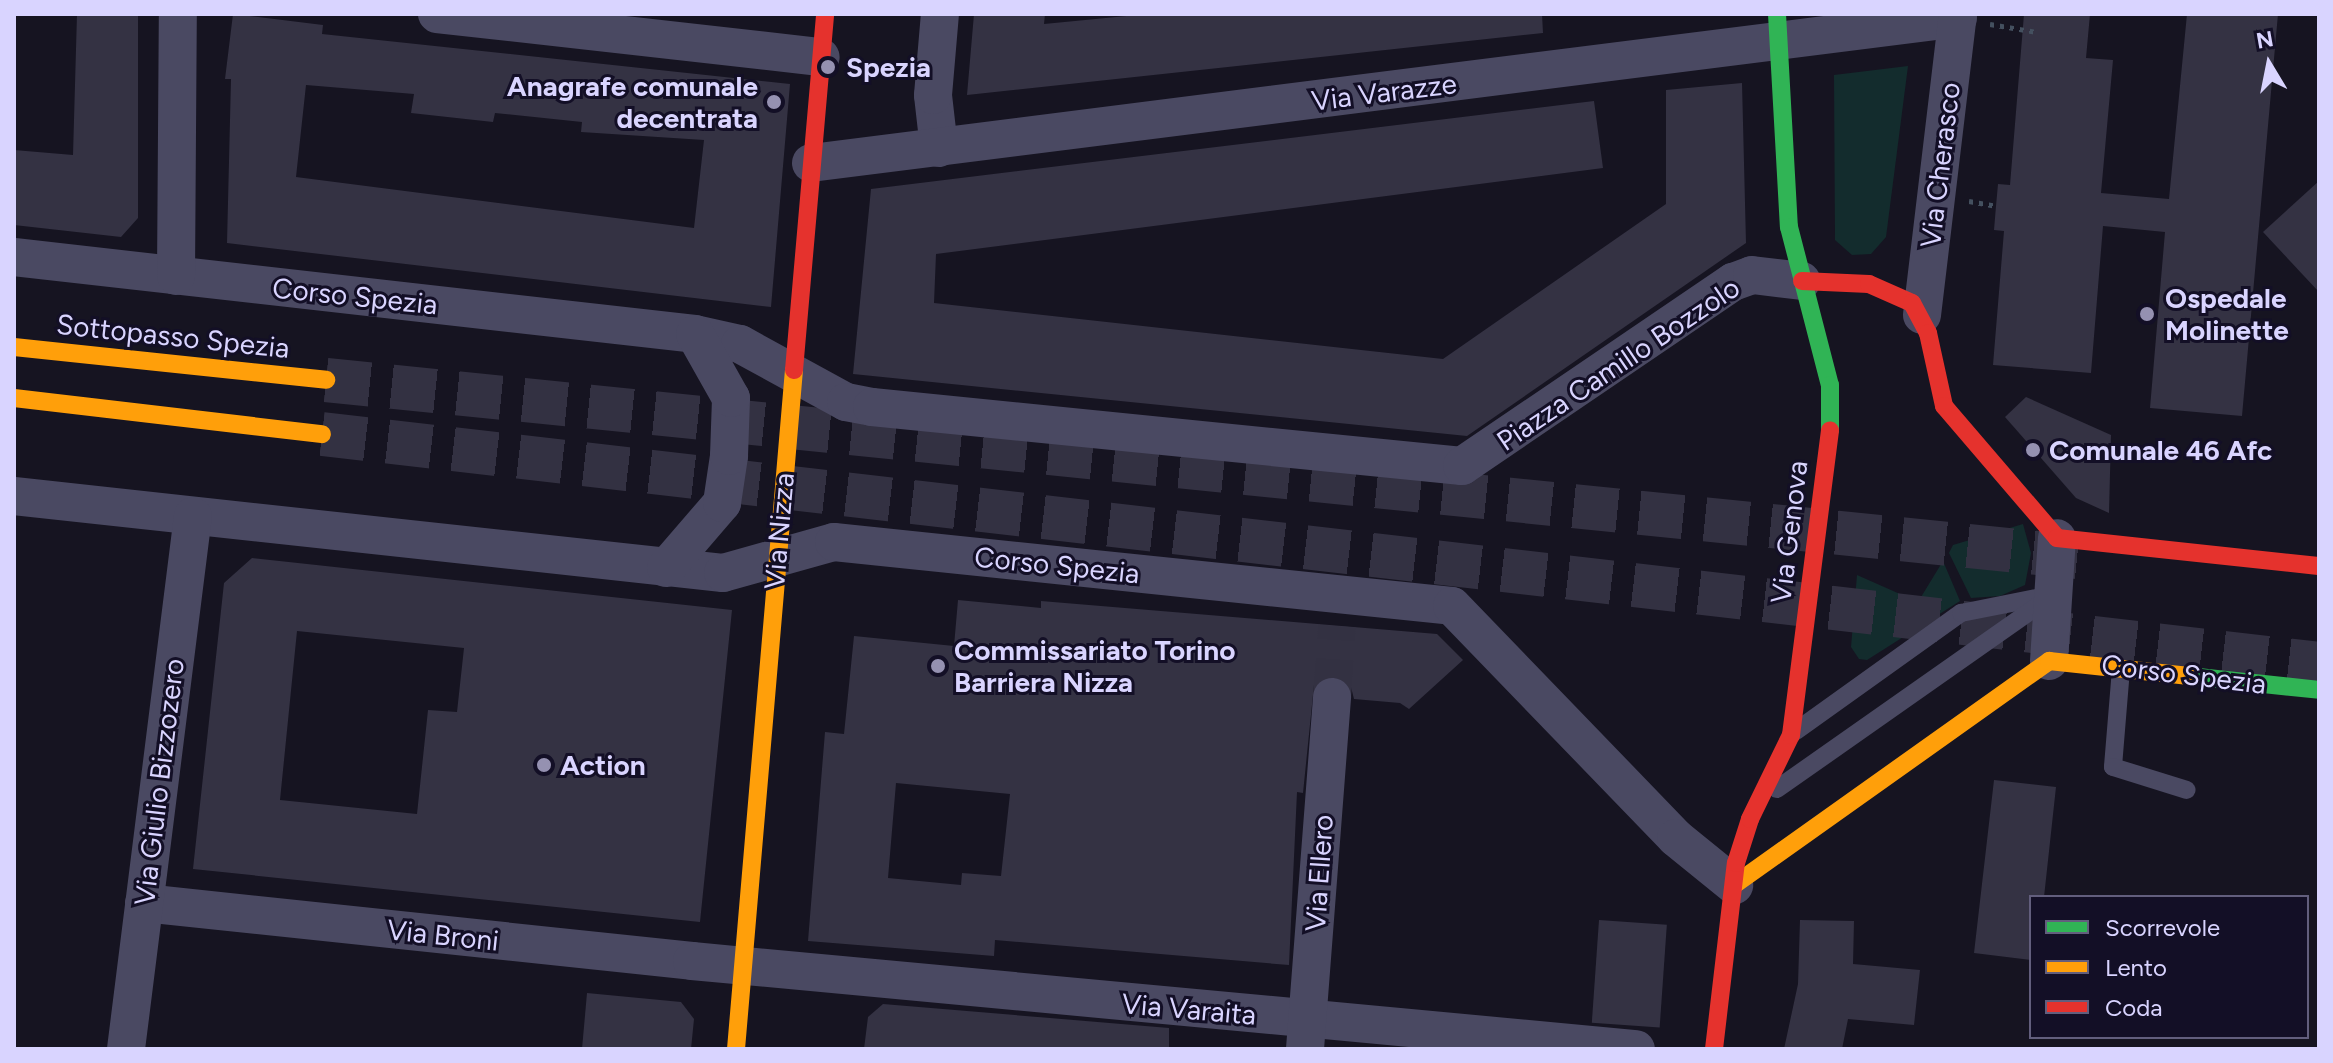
<!DOCTYPE html>
<html>
<head>
<meta charset="utf-8">
<style>
  body { margin:0 }
  #map { position:relative; width:2333px; height:1063px; overflow:hidden; background:#161421; font-family:Figtree,sans-serif }
  div>[style] { position:absolute }
  .green>* { inset:0; background:#132c2d }
  .building>* { inset:0; background:#343243; transform-origin:0 0 }
  .street-tunnel>* { height:38px; margin-top:-19px; transform-origin:0; background:repeating-linear-gradient(90deg,#333142 0 38px,transparent 0 57px) }
  .secondary-tunnel>* { height:44px; margin-top:-22px; transform-origin:0; background:repeating-linear-gradient(90deg,#333142 0 44px,transparent 0 66px) }
  .path>* { height:5px; margin-top:-2.5px; transform-origin:0; background:repeating-linear-gradient(90deg,#44505f 0 4px,transparent 0 10px) }
  .lane>* { height:18px; margin:-9px; padding:0 9px; transform-origin:9px; border-radius:9px; background:#4a4962 }
  .street>* { height:38px; margin:-19px; padding:0 19px; transform-origin:19px; border-radius:19px; background:#4a4962 }
  .fast>* { height:18px; margin:-9px; padding:0 9px; transform-origin:9px; border-radius:9px; background:#30b455 }
  .slow>* { height:18px; margin:-9px; padding:0 9px; transform-origin:9px; border-radius:9px; background:#ff9f0a }
  .jam>* { height:18px; margin:-9px; padding:0 9px; transform-origin:9px; border-radius:9px; background:#e5322d }
  .dots>* { width:22px; height:22px; translate:-50% -50%; box-sizing:border-box; border:4px solid #130f26; border-radius:50% }
  span { translate:-50% -50%; white-space:nowrap; text-align:center; line-height:1.15; -webkit-text-stroke:6px #130f26; paint-order:stroke }
  .poi-label { font-size:28px; color:#d9d4ff; font-weight:700 }
  .left { translate:0 -50%; text-align:left }
  .right { translate:-100% -50%; text-align:right }
  .street-label { font-size:28px; color:#d9d4ff }
  .frame { position:absolute; inset:0; border:16px solid #d9d4ff; pointer-events:none }
  .legend { position:absolute; left:2029px; top:895px; width:280px; height:144px; box-sizing:border-box; background:#130f26; border:2px solid #625e7d; margin:0; padding:10px 14px; list-style:none; font-size:24px; color:#d9d4ff }
  .legend li { display:flex; align-items:center; gap:16px; height:40px }
  .legend b { width:40px; border:2px solid #625e7d }
  .north { position:absolute; left:2229px; top:24px; width:80px; height:80px; -webkit-text-stroke:6px #130f26; paint-order:stroke; rotate:350deg; font-size:22px; font-weight:700; line-height:32px; text-align:center; color:#d9d4ff }
  .north::after { content:''; display:block; margin:auto; width:28px; height:36px; background:#d9d4ff; clip-path:polygon(50% 0,100% 100%,50% 72%,0 100%) }
</style>
</head>
<body>
<div id="map">
  <div class="green">
    <i style="clip-path:polygon(1908px 66px,1886px 237px,1871px 254px,1852px 255px,1835px 240px,1834px 75px)"></i>
    <i style="clip-path:polygon(2023px 524px,2031px 553px,2025px 585px,2000px 596px,1971px 598px,1949px 553px,1953px 545px)"></i>
    <i style="clip-path:polygon(1943px 561px,1960px 601px,1867px 660px,1859px 659px,1851px 647px,1857px 575px,1918px 602px)"></i>
  </div>
  <div class="building">
    <i style="clip-path:polygon(77px 14px,138px 14px,138px 218px,121px 237px,14px 225px,14px 150px,73px 155px)"></i>
    <i style="clip-path:polygon(evenodd,233px 14px,323px 25px,322px 34px,790px 84px,771px 307px,227px 243px,231px 79px,225px 79px,233px 14px,306px 85px,414px 94px,411px 113px,493px 122px,495px 113px,582px 122px,581px 132px,704px 140px,694px 228px,296px 177px,306px 85px)"></i>
    <i style="clip-path:polygon(974px 14px,1045px 14px,1044px 24px,1147px 14px,1542px 14px,1543px 33px,967px 95px)"></i>
    <i style="clip-path:polygon(2024px 14px,2090px 14px,2086px 58px,2113px 60px,2101px 193px,2169px 199px,2187px 14px,2278px 14px,2242px 416px,2150px 408px,2165px 232px,2103px 226px,2091px 373px,1993px 365px,2004px 231px,1994px 230px,1996px 206px,1998px 184px,2010px 185px)"></i>
    <i style="clip-path:polygon(1742px 83px,1746px 243px,1467px 436px,853px 374px,871px 189px,1594px 101px,1603px 168px,936px 254px,934px 303px,1443px 359px,1666px 204px,1666px 90px)"></i>
    <i style="clip-path:polygon(2319px 181px,2319px 292px,2263px 232px)"></i>
    <i style="clip-path:polygon(2026px 397px,2111px 435px,2109px 513px,2076px 498px,2005px 417px)"></i>
    <i style="clip-path:polygon(evenodd,252px 558px,732px 610px,700px 922px,193px 869px,224px 583px,252px 558px,297px 631px,464px 648px,457px 712px,428px 710px,417px 814px,280px 800px,297px 631px)"></i>
    <i style="clip-path:polygon(evenodd,958px 600px,1041px 608px,1041px 601px,1437px 634px,1463px 660px,1409px 709px,1400px 703px,1354px 699px,1351px 687px,1334px 675px,1314px 685px,1303px 793px,1297px 792px,1289px 965px,995px 940px,994px 956px,808px 941px,825px 732px,844px 734px,854px 636px,954px 646px,958px 600px,896px 783px,1010px 794px,1001px 876px,962px 873px,961px 885px,888px 878px,896px 783px)"></i>
    <i style="clip-path:polygon(1994px 780px,2056px 787px,2044px 897px,2031px 897px,2031px 960px,1974px 953px)"></i>
    <i style="left:1599px;top:920px;width:68px;height:103px;rotate:4deg"></i>
    <i style="clip-path:polygon(1800px 920px,1854px 921px,1853px 964px,1920px 970px,1914px 1025px,1848px 1019px,1842px 1049px,1784px 1049px,1798px 984px)"></i>
    <i style="clip-path:polygon(587px 993px,681px 1002px,694px 1019px,691px 1049px,582px 1049px)"></i>
    <i style="clip-path:polygon(883px 1004px,1169px 1028px,1169px 1049px,864px 1049px,868px 1017px)"></i>
  </div>
  <div class="street-tunnel">
    <i style="left:1332px;top:697px;width:71px;rotate:-86deg"></i>
  </div>
  <div class="secondary-tunnel">
    <i style="left:326px;top:380px;width:1781px;rotate:5.77deg"></i>
    <i style="left:322px;top:434px;width:2010px;rotate:6.57deg"></i>
  </div>
  <div class="path">
    <i style="left:1990px;top:24px;width:48px;rotate:9.7deg"></i>
    <i style="left:1969px;top:201px;width:27px;rotate:10deg"></i>
  </div>
  <div class="lane">
    <i style="left:2121px;top:669px;width:98px;rotate:94.7deg"></i>
    <i style="left:2113px;top:767px;width:77px;rotate:17.3deg"></i>
    <i style="left:1796px;top:731px;width:203px;rotate:-35.6deg"></i>
    <i style="left:1961px;top:613px;width:88px;rotate:-11.2deg"></i>
    <i style="left:1777px;top:789px;width:337px;rotate:-35.1deg"></i>
  </div>
  <div class="street">
    <i style="left:437px;top:14px;width:386px;rotate:6.4deg"></i>
    <i style="left:939px;top:148px;width:53px;rotate:-96.5deg"></i>
    <i style="left:933px;top:95px;width:81px;rotate:-85.1deg"></i>
    <i style="left:811px;top:163px;width:1156px;rotate:-7.2deg"></i>
    <i style="left:14px;top:257px;width:685px;rotate:6.45deg"></i>
    <i style="left:695px;top:334px;width:46px;rotate:12.5deg"></i>
    <i style="left:740px;top:344px;width:121px;rotate:28.7deg"></i>
    <i style="left:846px;top:402px;width:26px;rotate:11deg"></i>
    <i style="left:872px;top:407px;width:593px;rotate:5.71deg"></i>
    <i style="left:1462px;top:466px;width:328px;rotate:-34.2deg"></i>
    <i style="left:1733px;top:282px;width:20px;rotate:-20deg"></i>
    <i style="left:1752px;top:275px;width:50px;rotate:6.8deg"></i>
    <i style="left:176px;top:276px;width:262px;rotate:-89.6deg"></i>
    <i style="left:1922px;top:315px;width:303px;rotate:-83.2deg"></i>
    <i style="left:14px;top:496px;width:713px;rotate:6.2deg"></i>
    <i style="left:723px;top:573px;width:115px;rotate:-15.6deg"></i>
    <i style="left:834px;top:542px;width:621px;rotate:5.91deg"></i>
    <i style="left:1452px;top:606px;width:322px;rotate:46deg"></i>
    <i style="left:1676px;top:838px;width:75px;rotate:39deg"></i>
    <i style="left:666px;top:568px;width:86px;rotate:-49.3deg"></i>
    <i style="left:722px;top:503px;width:48px;rotate:-81.5deg"></i>
    <i style="left:729px;top:456px;width:58px;rotate:-88deg"></i>
    <i style="left:731px;top:398px;width:73px;rotate:-119.4deg"></i>
    <i style="left:2049px;top:661px;width:123px;rotate:-86.3deg"></i>
    <i style="left:144px;top:903px;width:551px;rotate:6.04deg"></i>
    <i style="left:692px;top:961px;width:948px;rotate:5.33deg"></i>
    <i style="left:126px;top:1049px;width:537px;rotate:-82.84deg"></i>
    <i style="left:1305px;top:1049px;width:353px;rotate:-85.6deg"></i>
  </div>
  <div class="fast">
    <i style="left:1777px;top:14px;width:213px;rotate:86.8deg"></i>
    <i style="left:1789px;top:227px;width:163px;rotate:75.5deg"></i>
    <i style="left:1830px;top:385px;width:45px;rotate:90deg"></i>
    <i style="left:2189px;top:676px;width:131px;rotate:6.1deg"></i>
  </div>
  <div class="slow">
    <i style="left:14px;top:347px;width:314px;rotate:6deg"></i>
    <i style="left:14px;top:398px;width:310px;rotate:6.7deg"></i>
    <i style="left:1734px;top:885px;width:387px;rotate:-35.4deg"></i>
    <i style="left:2049px;top:661px;width:141px;rotate:6.1deg"></i>
    <i style="left:736px;top:1049px;width:681px;rotate:-85.12deg"></i>
  </div>
  <div class="jam">
    <i style="left:1802px;top:281px;width:67px;rotate:2.6deg"></i>
    <i style="left:1869px;top:284px;width:47px;rotate:23.8deg"></i>
    <i style="left:1912px;top:303px;width:34px;rotate:62deg"></i>
    <i style="left:1928px;top:333px;width:75px;rotate:77.6deg"></i>
    <i style="left:1944px;top:406px;width:174px;rotate:49.4deg"></i>
    <i style="left:2057px;top:538px;width:263px;rotate:6.1deg"></i>
    <i style="left:794px;top:370px;width:357px;rotate:-85deg"></i>
    <i style="left:1714px;top:1049px;width:187px;rotate:-83.3deg"></i>
    <i style="left:1736px;top:863px;width:46px;rotate:-72.3deg"></i>
    <i style="left:1750px;top:819px;width:93px;rotate:-64deg"></i>
    <i style="left:1791px;top:735px;width:307px;rotate:-82.7deg"></i>
  </div>
  <div class="dots">
    <i style="left:828px;top:67px;background:#9591b1"></i>
    <i style="left:774px;top:102px;background:#9591b1"></i>
    <i style="left:2147px;top:314px;background:#9591b1"></i>
    <i style="left:2033px;top:450px;background:#9591b1"></i>
    <i style="left:938px;top:666px;background:#9591b1"></i>
    <i style="left:544px;top:765px;background:#9591b1"></i>
  </div>
  <div class="poi-label">
    <span class="left" style="left:846px;top:67px">Spezia</span>
    <span class="right" style="left:758px;top:102px">Anagrafe comunale<br>decentrata</span>
    <span class="left" style="left:2165px;top:314px">Ospedale<br>Molinette</span>
    <span class="left" style="left:2049px;top:450px">Comunale 46 Afc</span>
    <span class="left" style="left:954px;top:666px">Commissariato Torino<br>Barriera Nizza</span>
    <span class="left" style="left:560px;top:765px">Action</span>
  </div>
  <div class="street-label">
    <span style="left:1384px;top:92px;rotate:-7deg">Via Varazze</span>
    <span style="left:1940px;top:165px;rotate:-83deg">Via Cherasco</span>
    <span style="left:355px;top:296px;rotate:6deg">Corso Spezia</span>
    <span style="left:173px;top:336px;rotate:6deg">Sottopasso Spezia</span>
    <span style="left:1618px;top:364px;rotate:-34deg">Piazza Camillo Bozzolo</span>
    <span style="left:779px;top:531px;rotate:-85deg">Via Nizza</span>
    <span style="left:1789px;top:532px;rotate:-83deg">Via Genova</span>
    <span style="left:1057px;top:565px;rotate:6deg">Corso Spezia</span>
    <span style="left:2184px;top:674px;rotate:7deg">Corso Spezia</span>
    <span style="left:159px;top:782px;rotate:-83deg">Via Giulio Bizzozero</span>
    <span style="left:1319px;top:873px;rotate:-86deg">Via Ellero</span>
    <span style="left:443px;top:935px;rotate:6deg">Via Broni</span>
    <span style="left:1189px;top:1009px;rotate:5deg">Via Varaita</span>
  </div>
  <div class="frame"></div>
  <ul class="legend">
  <li><b style="height:10px;background:#30b455"></b>Scorrevole</li>
  <li><b style="height:10px;background:#ff9f0a"></b>Lento</li>
  <li><b style="height:10px;background:#e5322d"></b>Coda</li>
  </ul>
  <div class="north">N</div>
</div>
</body>
</html>
